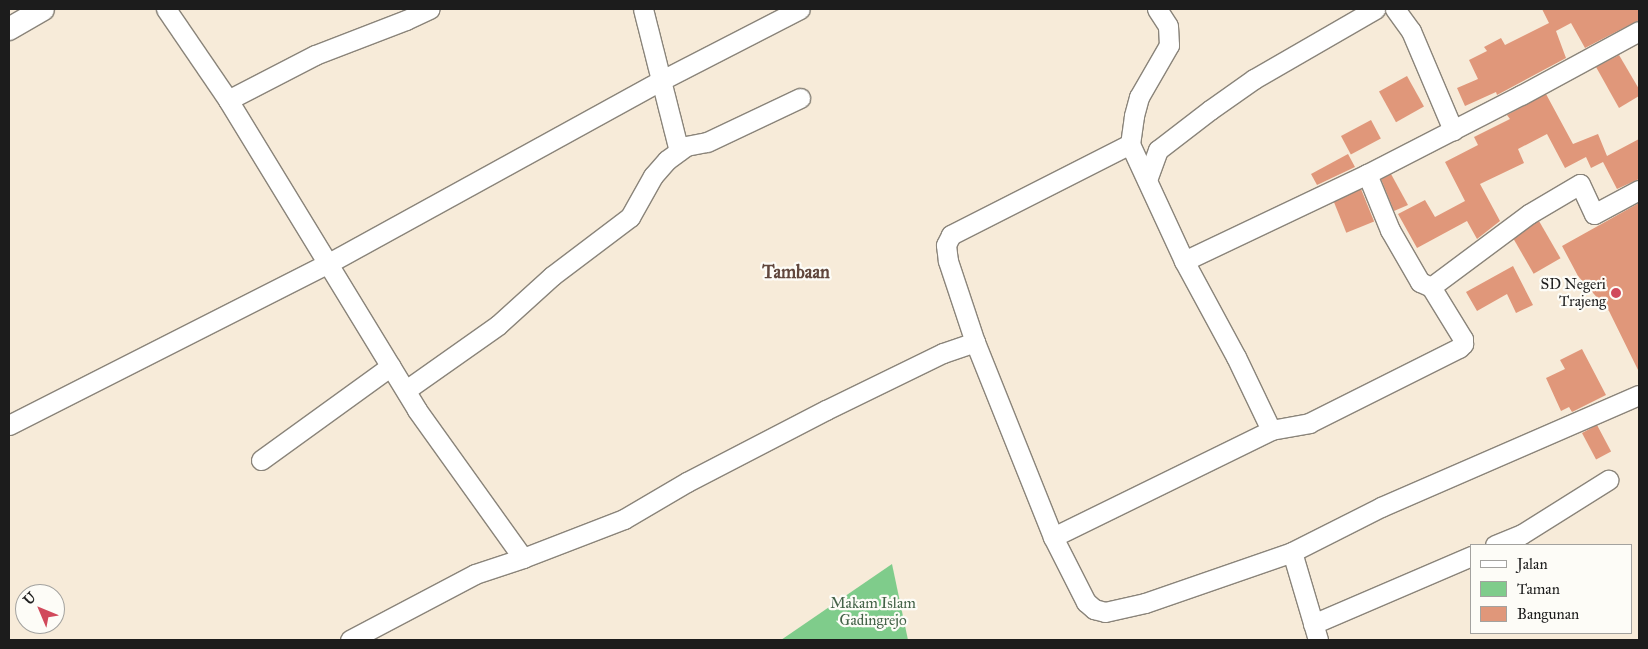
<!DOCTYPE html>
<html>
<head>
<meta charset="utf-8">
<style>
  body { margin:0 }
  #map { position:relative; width:1648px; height:649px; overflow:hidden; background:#f7ebd9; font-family:"IM FELL Great Primer",serif }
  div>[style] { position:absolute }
  .green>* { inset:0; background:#7fcc8b }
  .building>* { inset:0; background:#e0977a; transform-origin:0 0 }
  .roads { filter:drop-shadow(1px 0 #8a847a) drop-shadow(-1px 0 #8a847a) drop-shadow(0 1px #8a847a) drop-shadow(0 -1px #8a847a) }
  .minor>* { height:19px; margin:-9.5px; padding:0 9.5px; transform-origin:9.5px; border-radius:9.5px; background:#fff }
  .tertiary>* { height:22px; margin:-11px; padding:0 11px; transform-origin:11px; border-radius:11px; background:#fff }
  .dots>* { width:14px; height:14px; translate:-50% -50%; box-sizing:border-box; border:2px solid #fdfcf7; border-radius:50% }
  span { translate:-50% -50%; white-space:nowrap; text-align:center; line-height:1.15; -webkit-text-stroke:4.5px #fdfcf7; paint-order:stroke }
  .poi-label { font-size:15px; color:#1c1c1c }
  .right { translate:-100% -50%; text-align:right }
  .park-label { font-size:15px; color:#446248 }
  .quarter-label { font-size:18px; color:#61473d; font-weight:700 }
  .frame { position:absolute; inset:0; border:10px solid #1c1c1c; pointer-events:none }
  .legend { position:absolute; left:1470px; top:544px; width:162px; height:90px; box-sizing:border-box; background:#fdfcf7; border:1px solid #a3a29f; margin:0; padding:6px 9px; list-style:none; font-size:15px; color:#1c1c1c }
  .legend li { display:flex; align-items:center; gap:10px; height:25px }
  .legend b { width:25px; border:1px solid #a3a29f }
  .north { position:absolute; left:15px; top:584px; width:50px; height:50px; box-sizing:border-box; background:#fdfcf7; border:1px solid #a3a29f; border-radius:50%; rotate:315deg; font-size:14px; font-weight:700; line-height:20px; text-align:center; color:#1c1c1c }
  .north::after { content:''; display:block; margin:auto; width:18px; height:22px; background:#d1495b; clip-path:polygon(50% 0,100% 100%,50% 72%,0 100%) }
</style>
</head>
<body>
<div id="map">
  <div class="green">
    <i style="clip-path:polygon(892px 564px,908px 640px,781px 640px)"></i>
  </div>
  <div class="building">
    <i style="clip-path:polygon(1542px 9px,1639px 9px,1639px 20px,1585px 48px,1571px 23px,1556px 31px,1566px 58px,1497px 95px,1496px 92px,1465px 106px,1457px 88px,1478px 79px,1469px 60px,1487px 51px,1484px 47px,1501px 38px,1505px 45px,1549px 23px)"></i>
    <i style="clip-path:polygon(1619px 55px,1639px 89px,1639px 96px,1619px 108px,1596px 67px)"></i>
    <i style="left:1407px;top:76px;width:35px;height:32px;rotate:61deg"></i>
    <i style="clip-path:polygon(1546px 94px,1573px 144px,1598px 134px,1607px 156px,1639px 139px,1639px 179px,1617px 189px,1603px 162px,1591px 168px,1586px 157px,1565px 168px,1547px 134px,1518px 149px,1524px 163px,1480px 184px,1500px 221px,1477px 239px,1467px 221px,1417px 248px,1398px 214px,1425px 200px,1435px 217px,1465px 201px,1445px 162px,1478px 145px,1474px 137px,1510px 119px,1507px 115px)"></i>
    <i style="left:1371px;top:120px;width:21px;height:34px;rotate:62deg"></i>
    <i style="clip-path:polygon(1348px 154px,1355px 167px,1317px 185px,1311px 174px)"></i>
    <i style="clip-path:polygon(1391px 174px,1408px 205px,1394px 211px,1381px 179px)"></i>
    <i style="left:1361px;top:189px;width:35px;height:30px;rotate:68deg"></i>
    <i style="clip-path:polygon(1639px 203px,1639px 372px,1609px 311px,1578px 276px,1562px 246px)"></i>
    <i style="left:1539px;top:221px;width:43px;height:31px;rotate:60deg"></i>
    <i style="clip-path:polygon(1513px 266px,1533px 305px,1516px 313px,1507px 294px,1477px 311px,1466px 292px)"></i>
    <i style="clip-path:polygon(1582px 349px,1606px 395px,1572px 412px,1569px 407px,1561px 411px,1546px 378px,1565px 369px,1560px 360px)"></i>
    <i style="left:1597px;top:425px;width:30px;height:17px;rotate:62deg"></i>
  </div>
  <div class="roads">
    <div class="minor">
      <i style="left:166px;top:9px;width:110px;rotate:55.7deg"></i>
      <i style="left:228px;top:100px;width:363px;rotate:58.6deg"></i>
      <i style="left:417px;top:410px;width:182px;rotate:54.4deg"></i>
      <i style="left:523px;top:558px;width:108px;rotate:-21.1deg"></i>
      <i style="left:624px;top:519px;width:73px;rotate:-30.4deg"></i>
      <i style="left:687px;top:482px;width:157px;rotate:-27.4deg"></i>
      <i style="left:826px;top:410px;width:130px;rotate:-26deg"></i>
      <i style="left:943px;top:353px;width:34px;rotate:-19deg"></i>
      <i style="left:643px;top:9px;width:146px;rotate:75.8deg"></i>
      <i style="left:1157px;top:9px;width:20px;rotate:57deg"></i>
      <i style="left:1168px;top:26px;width:19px;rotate:87deg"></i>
      <i style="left:1169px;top:45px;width:60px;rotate:120deg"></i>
      <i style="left:1139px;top:97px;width:20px;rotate:105deg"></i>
      <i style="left:1134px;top:116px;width:28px;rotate:98deg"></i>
      <i style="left:1130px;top:144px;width:129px;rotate:65.2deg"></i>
      <i style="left:1395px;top:9px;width:27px;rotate:54deg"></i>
      <i style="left:1411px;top:31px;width:108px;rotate:67deg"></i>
      <i style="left:228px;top:100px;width:98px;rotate:-27.3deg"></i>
      <i style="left:315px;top:55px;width:97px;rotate:-21deg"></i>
      <i style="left:406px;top:20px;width:26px;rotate:-25deg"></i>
      <i style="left:1130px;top:144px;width:201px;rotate:153.1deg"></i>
      <i style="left:951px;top:235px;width:11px;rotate:117deg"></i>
      <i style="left:946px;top:245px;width:16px;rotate:83deg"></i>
      <i style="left:948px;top:261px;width:85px;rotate:71.6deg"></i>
      <i style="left:975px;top:342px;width:210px;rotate:68.2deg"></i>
      <i style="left:1053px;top:537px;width:73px;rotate:63.1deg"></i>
      <i style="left:1086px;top:602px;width:11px;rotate:41deg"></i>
      <i style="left:1094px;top:609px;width:11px;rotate:15deg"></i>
      <i style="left:1105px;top:612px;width:41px;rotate:-12.7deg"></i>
      <i style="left:1145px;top:603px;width:156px;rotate:-19.1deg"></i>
      <i style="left:1292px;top:552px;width:100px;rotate:-26.8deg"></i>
      <i style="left:1381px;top:507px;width:281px;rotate:-23.5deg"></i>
      <i style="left:1367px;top:174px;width:61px;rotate:67.7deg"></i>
      <i style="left:1390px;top:230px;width:60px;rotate:60deg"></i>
      <i style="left:1420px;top:282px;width:12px;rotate:24deg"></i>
      <i style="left:1431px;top:287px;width:122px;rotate:-36.7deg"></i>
      <i style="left:1529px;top:214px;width:59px;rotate:-30.5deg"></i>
      <i style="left:1580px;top:184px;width:33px;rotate:65deg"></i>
      <i style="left:1594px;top:214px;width:51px;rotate:-28.1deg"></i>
      <i style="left:1147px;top:180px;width:32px;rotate:-70deg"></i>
      <i style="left:1158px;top:150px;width:66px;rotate:-37.6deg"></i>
      <i style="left:1210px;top:110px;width:54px;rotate:-35.2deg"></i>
      <i style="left:1254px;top:79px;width:140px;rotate:-30deg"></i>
      <i style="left:406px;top:390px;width:113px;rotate:-35.2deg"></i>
      <i style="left:498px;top:325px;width:73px;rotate:-42.2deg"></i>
      <i style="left:552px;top:276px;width:98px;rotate:-37.1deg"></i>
      <i style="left:630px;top:217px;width:47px;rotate:-60.7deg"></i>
      <i style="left:653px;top:176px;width:21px;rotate:-49deg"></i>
      <i style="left:667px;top:160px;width:24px;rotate:-36deg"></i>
      <i style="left:686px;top:146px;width:21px;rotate:-11deg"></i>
      <i style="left:707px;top:142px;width:103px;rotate:-25.3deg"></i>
      <i style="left:9px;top:425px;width:356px;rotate:-26.9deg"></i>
      <i style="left:327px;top:264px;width:380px;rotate:-28.8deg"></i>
      <i style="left:660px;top:81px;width:157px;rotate:-27.2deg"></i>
      <i style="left:1271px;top:430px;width:39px;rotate:-10deg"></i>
      <i style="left:1309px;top:423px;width:168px;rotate:-26.6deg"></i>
      <i style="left:1459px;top:348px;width:6px;rotate:-45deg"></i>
      <i style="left:1463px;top:344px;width:5px;rotate:-90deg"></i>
      <i style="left:1463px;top:339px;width:61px;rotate:-121.6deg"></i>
      <i style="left:261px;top:460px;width:160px;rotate:-35.9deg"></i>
      <i style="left:1053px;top:537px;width:243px;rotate:-26.1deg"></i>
      <i style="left:1271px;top:430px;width:81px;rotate:-115.6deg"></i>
      <i style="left:1236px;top:357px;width:109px;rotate:-118.4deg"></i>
      <i style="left:1184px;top:261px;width:203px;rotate:-25.4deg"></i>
      <i style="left:1367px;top:174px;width:173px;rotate:-27.2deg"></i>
      <i style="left:1521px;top:95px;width:134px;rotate:-28.5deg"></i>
      <i style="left:1495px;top:545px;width:29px;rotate:-22deg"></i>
      <i style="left:1522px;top:534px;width:102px;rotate:-32.1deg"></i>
      <i style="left:1292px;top:552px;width:92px;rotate:73.5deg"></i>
      <i style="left:1313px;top:624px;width:173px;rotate:-23.2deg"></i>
      <i style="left:350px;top:640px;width:141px;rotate:-27.8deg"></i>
      <i style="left:475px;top:574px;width:51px;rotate:-18.4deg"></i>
    </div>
    <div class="tertiary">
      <i style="left:9px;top:29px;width:39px;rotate:-30deg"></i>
    </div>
  </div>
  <div class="dots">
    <i style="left:1616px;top:293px;background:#d1495b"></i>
  </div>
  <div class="poi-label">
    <span class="right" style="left:1606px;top:293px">SD Negeri<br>Trajeng</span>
  </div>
  <div class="park-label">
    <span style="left:873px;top:612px">Makam Islam<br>Gadingrejo</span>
  </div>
  <div class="quarter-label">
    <span style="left:796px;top:272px">Tambaan</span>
  </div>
  <div class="frame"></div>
  <ul class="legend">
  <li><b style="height:6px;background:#fff"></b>Jalan</li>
  <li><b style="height:14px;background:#7fcc8b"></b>Taman</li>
  <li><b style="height:14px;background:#e0977a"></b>Bangunan</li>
  </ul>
  <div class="north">U</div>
</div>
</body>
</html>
